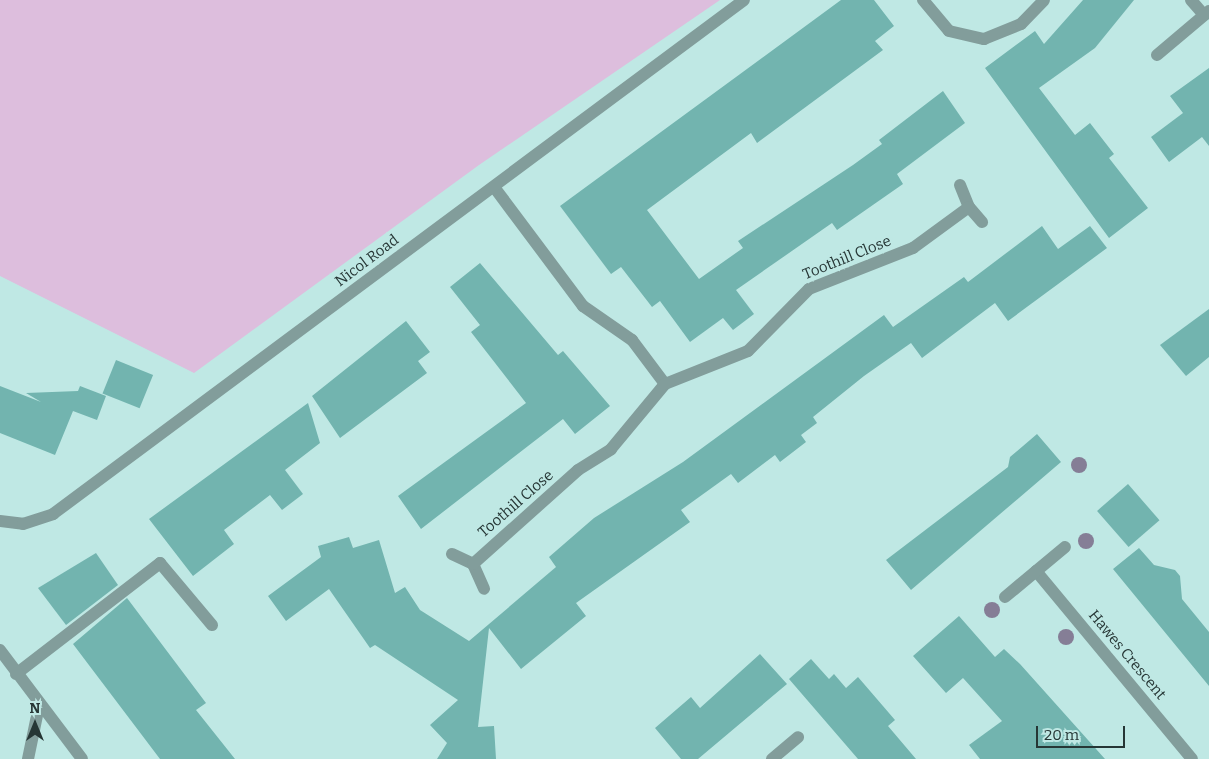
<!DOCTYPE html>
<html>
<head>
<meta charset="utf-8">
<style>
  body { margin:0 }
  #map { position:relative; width:1209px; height:759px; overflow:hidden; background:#bfe8e4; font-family:Bitter,serif }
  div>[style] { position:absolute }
  .green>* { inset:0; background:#ddbedd }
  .building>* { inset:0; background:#72b4af; transform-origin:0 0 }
  .service>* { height:12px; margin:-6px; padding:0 6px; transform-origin:6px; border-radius:6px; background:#829d9b }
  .minor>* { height:12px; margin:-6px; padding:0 6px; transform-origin:6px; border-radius:6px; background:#829d9b }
  .tertiary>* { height:12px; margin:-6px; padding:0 6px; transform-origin:6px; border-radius:6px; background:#829d9b }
  .trees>* { width:16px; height:16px; margin:-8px; border-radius:50%; background:#857e96 }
  span { translate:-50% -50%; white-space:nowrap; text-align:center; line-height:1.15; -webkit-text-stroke:4px #bfe8e4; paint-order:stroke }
  .street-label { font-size:15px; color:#263635 }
  .north { position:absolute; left:10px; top:699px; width:50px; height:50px; -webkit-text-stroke:4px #bfe8e4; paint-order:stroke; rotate:0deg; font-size:14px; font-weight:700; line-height:20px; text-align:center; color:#263635 }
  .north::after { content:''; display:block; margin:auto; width:18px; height:22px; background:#263635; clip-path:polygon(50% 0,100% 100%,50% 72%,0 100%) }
  .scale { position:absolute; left:1036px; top:726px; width:89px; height:22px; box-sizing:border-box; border:2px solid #263635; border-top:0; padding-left:6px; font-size:15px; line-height:18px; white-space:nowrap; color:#263635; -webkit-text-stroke:4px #bfe8e4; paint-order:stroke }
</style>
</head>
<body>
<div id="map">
  <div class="green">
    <i style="clip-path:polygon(0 0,720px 0,479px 165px,194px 373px,0 276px)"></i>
  </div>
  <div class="building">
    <i style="clip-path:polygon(841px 0,874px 0,894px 26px,875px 41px,883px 50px,757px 143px,751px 133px,647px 210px,699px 279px,743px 248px,738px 241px,853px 165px,882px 144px,879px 140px,943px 91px,965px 123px,897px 174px,903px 184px,837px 230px,832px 223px,736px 290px,754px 314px,733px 330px,723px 318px,690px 342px,660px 301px,652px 307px,621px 267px,611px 274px,560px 206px)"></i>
    <i style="clip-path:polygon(1083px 0,1134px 0,1095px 48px,1039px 88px,1075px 135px,1090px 123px,1114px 154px,1109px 158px,1148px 208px,1109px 238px,985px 68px,1035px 31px,1044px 44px)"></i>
    <i style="clip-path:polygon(1209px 68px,1209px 146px,1202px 137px,1169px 162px,1151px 137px,1183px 113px,1170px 96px)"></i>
    <i style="clip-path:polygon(1042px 226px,1058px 249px,1090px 226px,1107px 248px,1008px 321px,995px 303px,922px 358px,911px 343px,864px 376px,813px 417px,817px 423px,801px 435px,806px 442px,780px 462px,775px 455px,738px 483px,731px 474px,681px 510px,690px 522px,576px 603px,586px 616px,521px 669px,489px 628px,478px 727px,494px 726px,496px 759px,437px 759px,447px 743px,430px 725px,458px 700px,375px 645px,370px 648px,329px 589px,286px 621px,268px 596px,321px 557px,318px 546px,349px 537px,353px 548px,379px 540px,395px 593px,405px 587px,420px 610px,469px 641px,556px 567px,549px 557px,594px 518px,683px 462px,884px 315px,893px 327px,964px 277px,968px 282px)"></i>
    <i style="clip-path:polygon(480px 263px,558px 355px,563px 351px,610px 406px,575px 434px,563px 419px,421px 529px,398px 496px,526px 403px,471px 332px,480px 325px,450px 287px)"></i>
    <i style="clip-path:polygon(1209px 309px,1209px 357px,1186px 376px,1160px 345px)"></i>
    <i style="clip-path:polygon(406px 321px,430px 352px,418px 361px,427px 373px,340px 438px,312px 396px)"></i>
    <i style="left:116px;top:360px;width:40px;height:36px;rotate:22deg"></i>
    <i style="clip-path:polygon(0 386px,41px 402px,26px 393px,78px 391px,80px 386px,106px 396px,97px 420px,73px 411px,55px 455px,0 433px)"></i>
    <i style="clip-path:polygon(308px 403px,320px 443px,285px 470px,303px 494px,282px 510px,270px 495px,224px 530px,234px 544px,193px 576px,149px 519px)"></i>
    <i style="clip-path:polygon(1037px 434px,1061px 462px,911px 590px,886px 560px,1008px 467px,1010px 457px)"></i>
    <i style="left:1128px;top:484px;width:48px;height:41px;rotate:49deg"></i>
    <i style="clip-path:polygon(1139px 548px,1154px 565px,1175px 570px,1180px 576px,1182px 599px,1209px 632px,1209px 686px,1113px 569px)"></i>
    <i style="clip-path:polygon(96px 553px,118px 585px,66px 625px,38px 588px)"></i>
    <i style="clip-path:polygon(127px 598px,206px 703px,196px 710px,235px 759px,160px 759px,73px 644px)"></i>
    <i style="clip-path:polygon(959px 616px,995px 657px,1004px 649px,1020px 664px,1105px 759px,980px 759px,969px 745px,1002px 721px,963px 678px,946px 693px,913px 656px)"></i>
    <i style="clip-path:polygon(760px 654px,787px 684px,698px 759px,681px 759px,655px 728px,691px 697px,700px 708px)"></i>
    <i style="clip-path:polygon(811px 659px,829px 679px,834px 674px,846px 688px,858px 677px,895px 720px,888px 726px,916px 759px,858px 759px,789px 679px)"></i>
  </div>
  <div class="service">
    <i style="left:1191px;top:0;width:20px;rotate:49deg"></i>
    <i style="left:1157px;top:55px;width:68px;rotate:-40.2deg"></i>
    <i style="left:16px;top:674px;width:182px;rotate:-37.6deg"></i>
    <i style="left:160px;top:563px;width:81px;rotate:50deg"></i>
  </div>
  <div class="minor">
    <i style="left:923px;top:0;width:40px;rotate:50deg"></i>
    <i style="left:949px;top:31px;width:36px;rotate:13deg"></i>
    <i style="left:984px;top:39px;width:40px;rotate:-22deg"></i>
    <i style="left:1021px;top:24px;width:33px;rotate:-46deg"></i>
    <i style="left:960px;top:185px;width:24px;rotate:68deg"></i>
    <i style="left:969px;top:207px;width:20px;rotate:49deg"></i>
    <i style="left:494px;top:187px;width:149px;rotate:53.2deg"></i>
    <i style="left:583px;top:306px;width:60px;rotate:34.8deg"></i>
    <i style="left:632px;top:340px;width:55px;rotate:53.1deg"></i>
    <i style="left:452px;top:554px;width:23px;rotate:25deg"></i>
    <i style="left:473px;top:564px;width:27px;rotate:66deg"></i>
    <i style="left:473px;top:564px;width:141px;rotate:-41.8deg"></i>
    <i style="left:578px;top:470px;width:39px;rotate:-32deg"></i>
    <i style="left:611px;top:449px;width:85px;rotate:-50.3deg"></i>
    <i style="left:665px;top:384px;width:89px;rotate:-21.7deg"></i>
    <i style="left:748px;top:351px;width:87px;rotate:-45.5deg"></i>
    <i style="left:809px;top:289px;width:112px;rotate:-21.5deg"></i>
    <i style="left:913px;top:248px;width:69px;rotate:-36.2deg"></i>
    <i style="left:1036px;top:571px;width:244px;rotate:50.3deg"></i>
    <i style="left:1005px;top:597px;width:78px;rotate:-39.8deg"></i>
    <i style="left:0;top:650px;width:136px;rotate:53deg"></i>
    <i style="left:28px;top:759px;width:54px;rotate:-78.3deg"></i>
    <i style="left:772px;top:759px;width:34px;rotate:-40deg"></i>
  </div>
  <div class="tertiary">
    <i style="left:0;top:521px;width:23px;rotate:7deg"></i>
    <i style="left:23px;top:524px;width:32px;rotate:-18deg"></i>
    <i style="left:53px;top:514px;width:861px;rotate:-36.64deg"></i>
  </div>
  <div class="trees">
    <i style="left:1079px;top:465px"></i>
    <i style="left:1086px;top:541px"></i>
    <i style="left:992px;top:610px"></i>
    <i style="left:1066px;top:637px"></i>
  </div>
  <div class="street-label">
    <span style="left:847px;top:258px;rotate:-22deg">Toothill Close</span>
    <span style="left:367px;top:261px;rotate:-37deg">Nicol Road</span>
    <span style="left:516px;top:504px;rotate:-41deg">Toothill Close</span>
    <span style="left:1127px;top:655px;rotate:50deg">Hawes Crescent</span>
  </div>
  <div class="north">N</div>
  <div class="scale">20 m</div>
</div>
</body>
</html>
